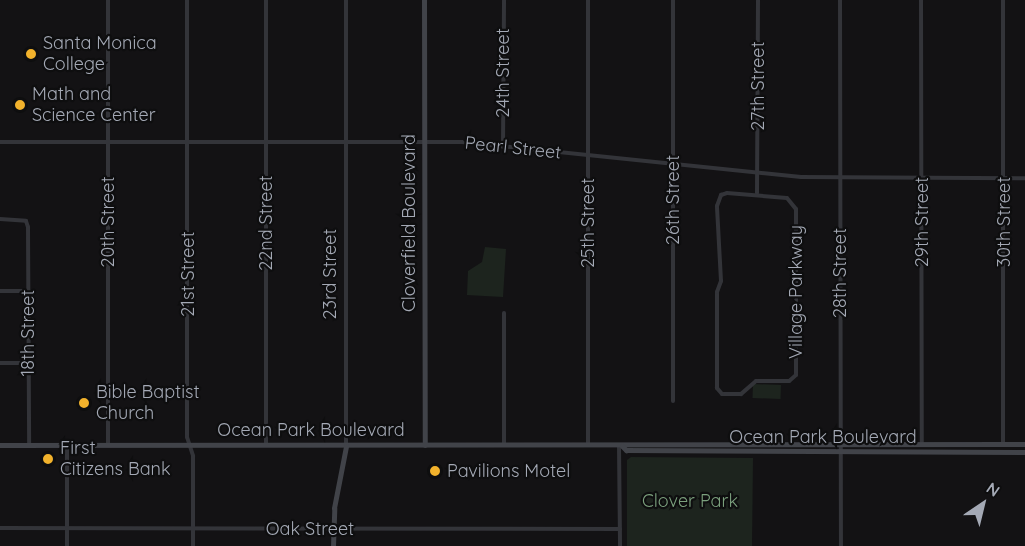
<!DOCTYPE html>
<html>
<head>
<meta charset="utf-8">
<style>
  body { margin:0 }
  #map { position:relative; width:1025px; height:546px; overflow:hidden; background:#131214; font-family:Quicksand,sans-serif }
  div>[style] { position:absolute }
  .green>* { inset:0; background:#1d241e; transform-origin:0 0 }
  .street>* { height:4px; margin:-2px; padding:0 2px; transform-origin:2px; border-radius:2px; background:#333439 }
  .secondary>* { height:5px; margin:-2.5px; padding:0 2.5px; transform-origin:2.5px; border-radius:2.5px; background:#414349 }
  .dots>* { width:16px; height:16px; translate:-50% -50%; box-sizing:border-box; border:3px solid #0e0e0f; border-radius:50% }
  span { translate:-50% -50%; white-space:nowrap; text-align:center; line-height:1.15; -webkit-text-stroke:4.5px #0e0e0f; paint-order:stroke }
  .poi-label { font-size:18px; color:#a4a9b5 }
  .left { translate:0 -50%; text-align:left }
  .street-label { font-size:18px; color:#a4a9b5 }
  .park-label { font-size:18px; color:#7ba07d }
  .north { position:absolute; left:953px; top:474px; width:60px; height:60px; -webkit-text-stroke:4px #0e0e0f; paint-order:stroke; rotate:35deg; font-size:16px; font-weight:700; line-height:24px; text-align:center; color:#a4a9b5 }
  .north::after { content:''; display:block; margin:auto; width:21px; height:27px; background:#a4a9b5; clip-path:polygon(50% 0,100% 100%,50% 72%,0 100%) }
</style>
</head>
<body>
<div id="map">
  <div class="green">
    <i style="clip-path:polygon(485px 247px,506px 249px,503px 297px,467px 295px,468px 271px,482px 262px)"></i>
    <i style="left:753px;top:384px;width:28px;height:14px;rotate:2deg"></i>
    <i style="clip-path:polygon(631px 457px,753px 458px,752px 546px,627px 546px,627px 460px)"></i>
  </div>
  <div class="street">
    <i style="left:187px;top:0;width:437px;rotate:90deg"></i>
    <i style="left:187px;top:437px;width:20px;rotate:72deg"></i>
    <i style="left:193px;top:456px;width:90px;rotate:90deg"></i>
    <i style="left:266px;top:0;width:445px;rotate:90deg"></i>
    <i style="left:346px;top:0;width:446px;rotate:90deg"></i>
    <i style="left:673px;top:0;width:401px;rotate:90deg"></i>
    <i style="left:840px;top:0;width:546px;rotate:89.9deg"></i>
    <i style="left:921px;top:0;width:444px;rotate:89.9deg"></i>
    <i style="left:0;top:142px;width:462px"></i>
    <i style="left:462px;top:142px;width:341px;rotate:5.9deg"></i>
    <i style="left:801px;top:177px;width:224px;rotate:0.3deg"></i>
    <i style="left:503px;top:147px;width:147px;rotate:-89.6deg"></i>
    <i style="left:727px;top:193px;width:60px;rotate:4.8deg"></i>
    <i style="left:787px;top:198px;width:14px;rotate:51deg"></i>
    <i style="left:796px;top:209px;width:166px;rotate:90deg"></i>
    <i style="left:796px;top:375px;width:9px;rotate:139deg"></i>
    <i style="left:789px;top:381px;width:33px;rotate:180deg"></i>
    <i style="left:756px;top:381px;width:20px;rotate:139deg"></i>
    <i style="left:741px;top:394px;width:19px;rotate:180deg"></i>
    <i style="left:722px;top:394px;width:8px;rotate:-130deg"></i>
    <i style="left:717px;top:388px;width:96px;rotate:-90deg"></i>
    <i style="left:717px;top:292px;width:12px;rotate:-70deg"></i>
    <i style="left:721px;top:281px;width:75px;rotate:-93.1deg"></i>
    <i style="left:717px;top:206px;width:12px;rotate:-70deg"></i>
    <i style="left:721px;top:195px;width:6px;rotate:-18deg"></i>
    <i style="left:757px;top:193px;width:193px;rotate:-89.7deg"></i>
    <i style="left:0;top:219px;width:26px;rotate:4deg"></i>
    <i style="left:26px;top:221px;width:6px;rotate:72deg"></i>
    <i style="left:28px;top:227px;width:218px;rotate:89.7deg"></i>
    <i style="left:0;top:291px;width:28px"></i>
    <i style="left:504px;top:313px;width:132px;rotate:90deg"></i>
    <i style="left:0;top:363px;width:28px"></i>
    <i style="left:1003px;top:444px;width:444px;rotate:-90deg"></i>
    <i style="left:67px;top:445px;width:101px;rotate:90deg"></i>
    <i style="left:108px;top:445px;width:445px;rotate:-90deg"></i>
    <i style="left:588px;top:445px;width:445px;rotate:-90deg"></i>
    <i style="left:619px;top:446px;width:100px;rotate:89.4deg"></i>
    <i style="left:0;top:528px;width:620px;rotate:0.09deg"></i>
  </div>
  <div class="secondary">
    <i style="left:424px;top:0;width:445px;rotate:89.9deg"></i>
    <i style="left:0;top:445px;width:1025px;rotate:-0.06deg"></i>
    <i style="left:622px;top:446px;width:6px;rotate:45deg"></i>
    <i style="left:626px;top:450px;width:399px;rotate:0.3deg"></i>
    <i style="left:333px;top:546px;width:38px;rotate:-88deg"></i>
    <i style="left:334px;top:508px;width:63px;rotate:-79deg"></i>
  </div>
  <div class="dots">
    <i style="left:31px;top:54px;background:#f2b22c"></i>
    <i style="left:20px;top:105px;background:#f2b22c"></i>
    <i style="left:84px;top:403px;background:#f2b22c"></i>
    <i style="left:48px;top:459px;background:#f2b22c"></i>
    <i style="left:435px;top:471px;background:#f2b22c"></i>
  </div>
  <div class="poi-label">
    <span class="left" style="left:43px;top:54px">Santa Monica<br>College</span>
    <span class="left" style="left:32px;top:105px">Math and<br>Science Center</span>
    <span class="left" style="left:96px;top:403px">Bible Baptist<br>Church</span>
    <span class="left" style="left:60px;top:459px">First<br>Citizens Bank</span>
    <span class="left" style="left:447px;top:471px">Pavilions Motel</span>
  </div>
  <div class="street-label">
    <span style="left:503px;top:73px;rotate:-90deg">24th Street</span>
    <span style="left:758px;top:86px;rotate:-90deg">27th Street</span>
    <span style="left:513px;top:148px;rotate:6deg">Pearl Street</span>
    <span style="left:673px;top:200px;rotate:-90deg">26th Street</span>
    <span style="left:108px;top:222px;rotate:-90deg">20th Street</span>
    <span style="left:922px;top:222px;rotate:-90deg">29th Street</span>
    <span style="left:1004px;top:222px;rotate:-90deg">30th Street</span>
    <span style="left:266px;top:223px;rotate:-90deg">22nd Street</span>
    <span style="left:409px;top:223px;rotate:-90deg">Cloverfield Boulevard</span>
    <span style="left:588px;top:223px;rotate:-90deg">25th Street</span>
    <span style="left:840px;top:273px;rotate:-90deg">28th Street</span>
    <span style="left:188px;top:274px;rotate:-90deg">21st Street</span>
    <span style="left:330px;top:274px;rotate:-90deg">23rd Street</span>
    <span style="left:796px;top:292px;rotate:-90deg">Village Parkway</span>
    <span style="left:28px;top:333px;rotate:-90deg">18th Street</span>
    <span style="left:311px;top:430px">Ocean Park Boulevard</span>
    <span style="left:823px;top:437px">Ocean Park Boulevard</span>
    <span style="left:310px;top:529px">Oak Street</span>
  </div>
  <div class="park-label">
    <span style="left:690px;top:501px">Clover Park</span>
  </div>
  <div class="north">N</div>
</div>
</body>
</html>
